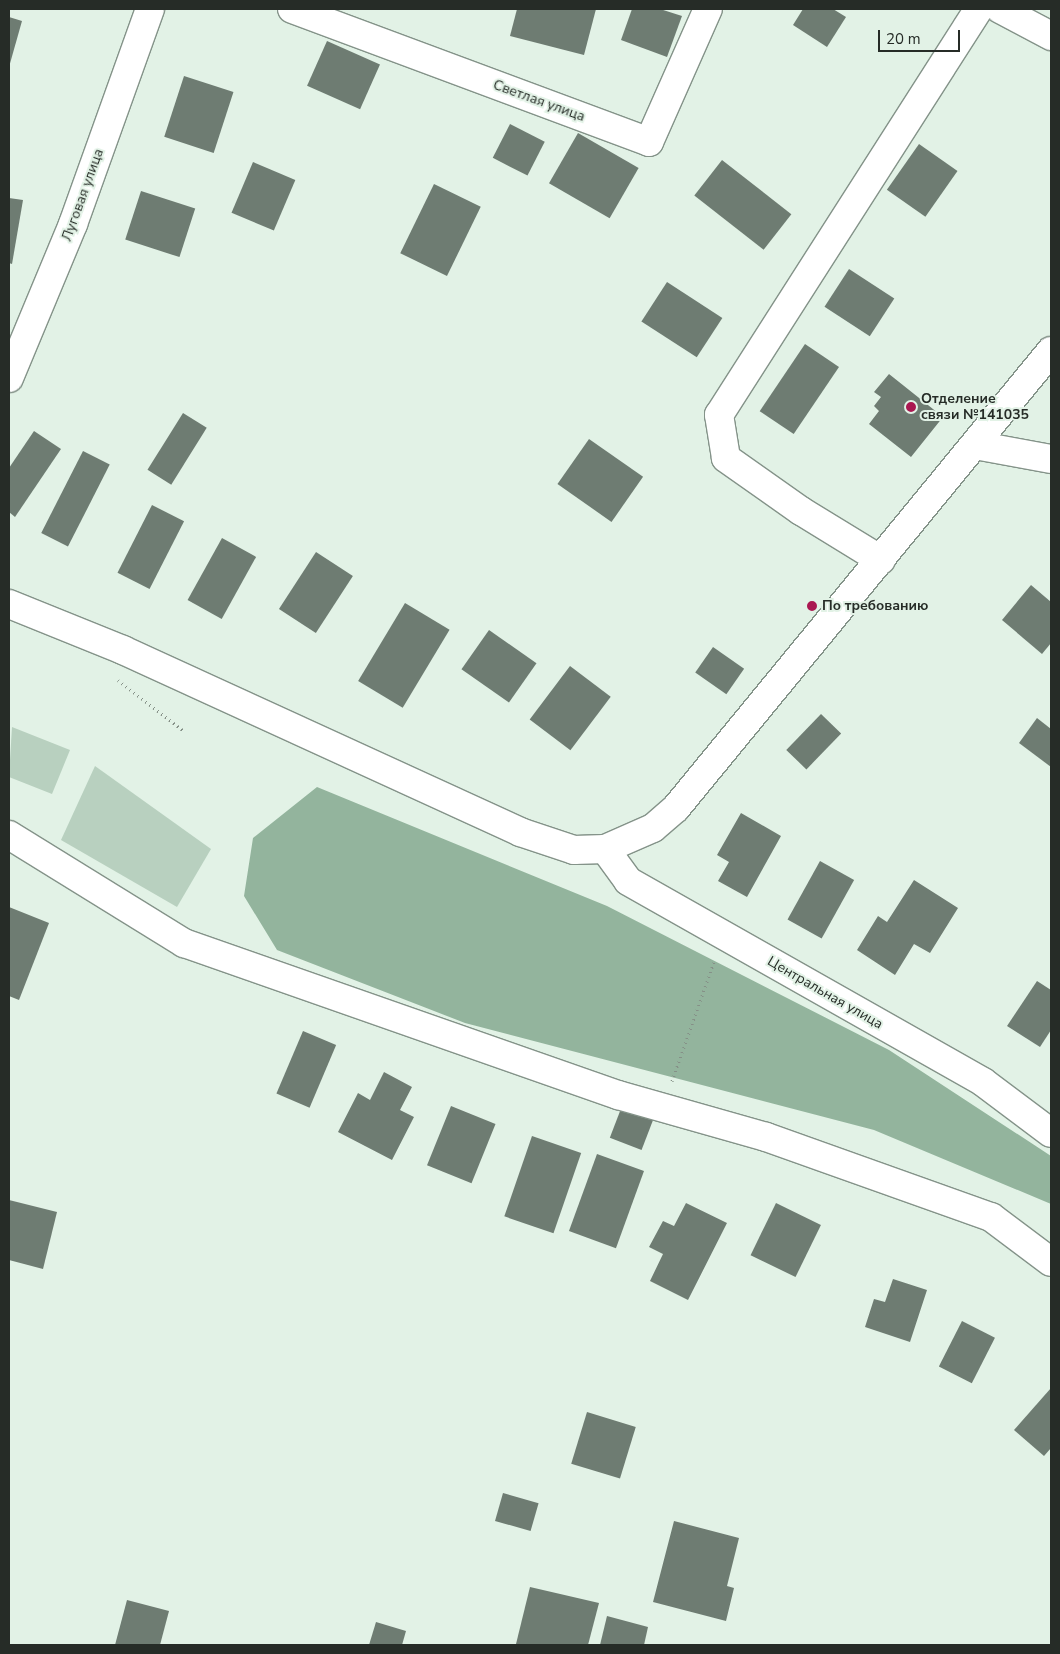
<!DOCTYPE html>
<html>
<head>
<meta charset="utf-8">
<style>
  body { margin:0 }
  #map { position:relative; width:1060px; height:1654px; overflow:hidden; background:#e2f2e6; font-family:"Nunito Sans",sans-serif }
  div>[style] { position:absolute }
  .green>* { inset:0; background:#b8d0bf }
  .water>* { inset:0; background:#93b49d }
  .building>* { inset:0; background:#6e7c72; transform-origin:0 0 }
  .path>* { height:3px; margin-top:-1.5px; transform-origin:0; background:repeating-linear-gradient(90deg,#859087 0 1px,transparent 0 5px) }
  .roads { filter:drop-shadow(1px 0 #849389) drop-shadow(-1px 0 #849389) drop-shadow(0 1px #849389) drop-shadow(0 -1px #849389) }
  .minor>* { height:28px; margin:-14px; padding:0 14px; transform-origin:14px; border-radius:14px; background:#fff }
  .dots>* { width:14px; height:14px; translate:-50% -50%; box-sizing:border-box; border:2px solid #e2f2e6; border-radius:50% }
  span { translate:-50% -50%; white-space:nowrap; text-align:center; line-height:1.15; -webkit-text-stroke:4px #e2f2e6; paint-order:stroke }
  .street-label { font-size:14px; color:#262c27 }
  .poi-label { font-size:14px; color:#262c27; font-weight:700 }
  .left { translate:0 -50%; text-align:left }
  .frame { position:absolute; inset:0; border:10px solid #262c27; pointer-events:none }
  .scale { position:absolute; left:878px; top:30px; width:82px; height:22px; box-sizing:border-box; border:2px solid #262c27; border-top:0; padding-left:6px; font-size:15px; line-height:18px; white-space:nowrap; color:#262c27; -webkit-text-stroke:4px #e2f2e6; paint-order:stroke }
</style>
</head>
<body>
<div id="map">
  <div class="green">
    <i style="clip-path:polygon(12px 727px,70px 750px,52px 794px,9px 777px)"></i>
    <i style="clip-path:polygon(95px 766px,211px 849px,177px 907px,61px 840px)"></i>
  </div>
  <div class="water">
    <i style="clip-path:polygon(317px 787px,607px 906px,889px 1050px,1051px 1156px,1051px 1204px,874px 1130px,465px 1023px,277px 950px,244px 896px,253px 838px)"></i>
  </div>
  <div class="building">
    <i style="clip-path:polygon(517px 9px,596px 9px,584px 55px,510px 36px)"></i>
    <i style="clip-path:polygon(632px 9px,660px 9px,682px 16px,667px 57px,621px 40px)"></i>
    <i style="clip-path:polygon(803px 9px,833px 9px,846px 17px,827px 47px,793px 25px)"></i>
    <i style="clip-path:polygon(9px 17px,22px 21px,9px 67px)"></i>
    <i style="left:327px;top:41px;width:58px;height:49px;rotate:24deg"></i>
    <i style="left:184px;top:76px;width:52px;height:64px;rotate:18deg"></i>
    <i style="left:510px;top:124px;width:39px;height:38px;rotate:27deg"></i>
    <i style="left:578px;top:133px;width:70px;height:58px;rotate:30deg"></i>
    <i style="left:919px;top:144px;width:47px;height:56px;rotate:35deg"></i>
    <i style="left:722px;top:160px;width:88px;height:45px;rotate:38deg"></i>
    <i style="left:253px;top:162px;width:46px;height:55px;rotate:23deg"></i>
    <i style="left:434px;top:184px;width:52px;height:77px;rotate:26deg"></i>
    <i style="left:141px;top:191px;width:57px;height:51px;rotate:18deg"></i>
    <i style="clip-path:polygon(9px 198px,23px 200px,12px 264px,9px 263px)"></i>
    <i style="left:849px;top:269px;width:54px;height:45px;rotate:33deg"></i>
    <i style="left:667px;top:282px;width:66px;height:47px;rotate:33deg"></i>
    <i style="left:805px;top:344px;width:41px;height:81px;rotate:34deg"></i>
    <i style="clip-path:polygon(889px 374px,943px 417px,911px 457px,869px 424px,879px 411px,874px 406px,881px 397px,874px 392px)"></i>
    <i style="left:183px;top:413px;width:28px;height:67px;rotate:32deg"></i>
    <i style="clip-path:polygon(34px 431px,61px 449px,15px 517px,9px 512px,9px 468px)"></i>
    <i style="left:589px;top:439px;width:66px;height:55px;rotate:35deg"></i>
    <i style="left:83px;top:451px;width:30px;height:92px;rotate:27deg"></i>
    <i style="left:152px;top:505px;width:36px;height:76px;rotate:27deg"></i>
    <i style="left:222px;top:538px;width:39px;height:71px;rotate:29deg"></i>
    <i style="left:316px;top:552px;width:44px;height:68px;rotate:33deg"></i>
    <i style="clip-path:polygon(1031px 585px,1051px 602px,1051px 643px,1042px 654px,1002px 620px)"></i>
    <i style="left:405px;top:603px;width:52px;height:91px;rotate:31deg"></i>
    <i style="left:489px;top:630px;width:58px;height:48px;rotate:35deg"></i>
    <i style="left:713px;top:647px;width:38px;height:31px;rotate:35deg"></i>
    <i style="left:570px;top:666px;width:51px;height:67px;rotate:37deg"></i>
    <i style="left:821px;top:714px;width:28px;height:50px;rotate:44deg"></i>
    <i style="clip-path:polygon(1037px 718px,1051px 729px,1051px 767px,1019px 743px)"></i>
    <i style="clip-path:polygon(741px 813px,781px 836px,747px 897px,718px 881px,729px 862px,717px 855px)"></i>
    <i style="left:820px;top:861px;width:39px;height:67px;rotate:29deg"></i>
    <i style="clip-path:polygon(914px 880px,958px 908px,930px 953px,914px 944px,895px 975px,857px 950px,878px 916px,887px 922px)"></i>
    <i style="clip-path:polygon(9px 907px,49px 923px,19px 1000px,9px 996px)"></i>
    <i style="clip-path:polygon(1037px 981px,1051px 990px,1051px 1030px,1040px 1047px,1007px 1026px)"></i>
    <i style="left:303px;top:1031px;width:36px;height:68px;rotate:23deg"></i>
    <i style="clip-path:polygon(384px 1072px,412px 1087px,400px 1110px,414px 1117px,392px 1160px,338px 1132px,358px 1093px,370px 1100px)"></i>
    <i style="left:451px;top:1106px;width:48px;height:64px;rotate:22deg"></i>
    <i style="left:622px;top:1106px;width:34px;height:34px;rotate:21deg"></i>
    <i style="left:532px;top:1136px;width:52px;height:85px;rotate:19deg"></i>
    <i style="left:597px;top:1154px;width:50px;height:82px;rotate:20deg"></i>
    <i style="clip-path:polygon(9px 1200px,57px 1212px,43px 1269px,9px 1260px)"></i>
    <i style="clip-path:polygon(686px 1203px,727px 1223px,688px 1300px,650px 1281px,663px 1254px,649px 1247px,663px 1221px,674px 1226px)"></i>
    <i style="left:776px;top:1203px;width:50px;height:58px;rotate:26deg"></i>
    <i style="clip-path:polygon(893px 1279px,927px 1290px,910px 1342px,865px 1327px,874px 1299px,885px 1302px)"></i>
    <i style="left:962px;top:1321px;width:37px;height:51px;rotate:27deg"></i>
    <i style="clip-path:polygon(1051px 1388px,1051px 1448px,1044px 1456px,1014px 1430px)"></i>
    <i style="left:587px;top:1412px;width:51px;height:54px;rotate:17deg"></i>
    <i style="left:503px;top:1493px;width:37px;height:29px;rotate:16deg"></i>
    <i style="clip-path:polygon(674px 1521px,739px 1538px,727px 1586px,734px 1588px,726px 1621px,653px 1602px)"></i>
    <i style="clip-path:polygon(530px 1587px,599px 1603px,588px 1645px,516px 1644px)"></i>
    <i style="clip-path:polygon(127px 1600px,169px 1611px,160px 1645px,115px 1645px)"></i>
    <i style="clip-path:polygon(607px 1616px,648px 1627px,644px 1645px,600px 1645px)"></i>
    <i style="clip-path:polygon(376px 1622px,406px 1631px,402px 1645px,369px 1645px)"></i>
  </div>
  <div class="path">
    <i style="left:118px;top:680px;width:83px;rotate:37.7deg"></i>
    <i style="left:672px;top:1081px;width:126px;rotate:-70.6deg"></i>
  </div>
  <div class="roads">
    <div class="minor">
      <i style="left:292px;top:9px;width:381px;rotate:20.4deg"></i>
      <i style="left:649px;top:142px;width:145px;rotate:-66.1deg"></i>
      <i style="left:1000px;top:9px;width:58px;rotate:27.9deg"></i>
      <i style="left:9px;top:378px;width:167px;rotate:-67.4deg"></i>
      <i style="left:73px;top:224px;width:228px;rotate:-70.3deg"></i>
      <i style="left:975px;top:445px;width:77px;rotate:10.4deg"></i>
      <i style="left:881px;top:560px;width:94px;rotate:-148.5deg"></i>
      <i style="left:801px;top:511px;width:92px;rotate:-144.8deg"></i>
      <i style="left:726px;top:458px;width:44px;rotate:-99.2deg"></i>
      <i style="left:719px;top:415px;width:482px;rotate:-57.4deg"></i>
      <i style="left:9px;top:604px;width:123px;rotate:22deg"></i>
      <i style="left:123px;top:650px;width:437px;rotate:24.6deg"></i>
      <i style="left:520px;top:832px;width:57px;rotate:18.4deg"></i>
      <i style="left:574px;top:850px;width:31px;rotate:-2deg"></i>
      <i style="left:605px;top:849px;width:52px;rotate:-23.6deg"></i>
      <i style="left:653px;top:828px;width:30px;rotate:-41deg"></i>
      <i style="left:676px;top:808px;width:591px;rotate:-50.63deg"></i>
      <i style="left:9px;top:835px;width:206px;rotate:31.7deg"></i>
      <i style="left:184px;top:943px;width:460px;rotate:19.3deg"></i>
      <i style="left:618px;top:1095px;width:154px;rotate:15.8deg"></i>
      <i style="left:766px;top:1137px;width:239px;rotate:19.6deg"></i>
      <i style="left:991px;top:1217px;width:75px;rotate:36.9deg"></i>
      <i style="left:605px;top:849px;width:39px;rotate:54deg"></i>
      <i style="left:628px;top:881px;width:408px;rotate:29.5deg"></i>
      <i style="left:983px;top:1082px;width:85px;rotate:36.9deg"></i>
    </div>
  </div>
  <div class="dots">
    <i style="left:911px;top:407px;background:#aa1851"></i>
    <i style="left:812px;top:606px;background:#aa1851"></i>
  </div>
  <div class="street-label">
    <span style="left:539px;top:101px;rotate:20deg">Светлая улица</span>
    <span style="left:83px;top:195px;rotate:-70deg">Луговая улица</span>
    <span style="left:825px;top:993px;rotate:30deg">Центральная улица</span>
  </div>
  <div class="poi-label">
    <span class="left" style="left:921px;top:407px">Отделение<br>связи №141035</span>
    <span class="left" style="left:822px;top:606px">По требованию</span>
  </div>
  <div class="frame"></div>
  <div class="scale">20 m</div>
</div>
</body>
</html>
